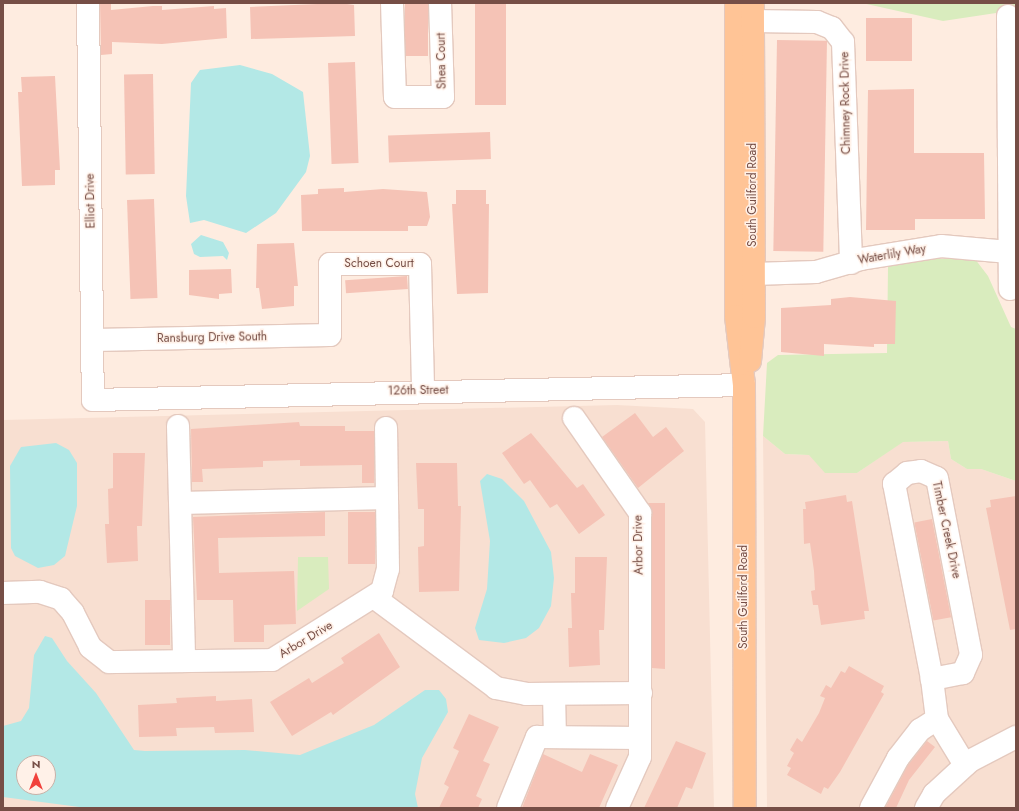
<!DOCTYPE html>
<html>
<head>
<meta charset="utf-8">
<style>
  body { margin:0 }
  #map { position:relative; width:1019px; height:811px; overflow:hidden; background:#feece0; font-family:Jost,sans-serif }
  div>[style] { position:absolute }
  .residential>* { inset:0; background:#f8dfd1 }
  .green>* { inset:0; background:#d9ecbe }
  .water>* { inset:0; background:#b3e8e6 }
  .building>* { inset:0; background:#f5c3b6; transform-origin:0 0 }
  .roads { filter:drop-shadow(1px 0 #e4c9be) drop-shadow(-1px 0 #e4c9be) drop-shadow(0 1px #e4c9be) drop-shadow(0 -1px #e4c9be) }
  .minor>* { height:22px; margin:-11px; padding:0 11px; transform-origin:11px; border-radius:11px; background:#fff }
  .major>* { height:22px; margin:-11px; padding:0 11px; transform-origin:11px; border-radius:11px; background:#ffc496 }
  span { translate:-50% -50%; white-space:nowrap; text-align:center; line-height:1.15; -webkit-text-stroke:3px #fff1e8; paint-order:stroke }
  .street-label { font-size:12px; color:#764e46 }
  .frame { position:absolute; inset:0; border:4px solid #764e46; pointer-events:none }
  .north { position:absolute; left:16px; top:755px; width:40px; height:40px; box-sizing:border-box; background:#fff1e8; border:1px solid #c8b0a7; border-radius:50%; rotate:0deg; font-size:11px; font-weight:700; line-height:16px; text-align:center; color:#764e46 }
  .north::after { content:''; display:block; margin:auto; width:14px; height:18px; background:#f1423c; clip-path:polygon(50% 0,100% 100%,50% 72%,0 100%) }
</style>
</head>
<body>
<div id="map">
  <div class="residential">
    <i style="clip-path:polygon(evenodd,617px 405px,693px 409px,705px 422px,714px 808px,3px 808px,3px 420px,617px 405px,24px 763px,48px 763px,48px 787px,24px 787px,24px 763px)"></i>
    <i style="clip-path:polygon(763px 436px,785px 454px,809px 455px,857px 473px,902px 442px,948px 441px,951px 459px,967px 469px,981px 469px,1016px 481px,1016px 808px,767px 808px)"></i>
  </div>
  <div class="green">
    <i style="clip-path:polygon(862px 3px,1016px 3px,1016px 10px,943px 21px)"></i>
    <i style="clip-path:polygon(915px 259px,975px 259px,988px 276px,1011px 327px,1016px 329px,1016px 481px,981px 469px,967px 469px,951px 459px,948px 441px,903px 442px,857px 473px,825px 473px,809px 455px,785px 454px,763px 436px,767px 363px,778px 355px,887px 353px,888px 266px)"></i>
    <i style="clip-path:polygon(298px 557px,328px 557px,329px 589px,297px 611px)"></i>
  </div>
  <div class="water">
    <i style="clip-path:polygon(240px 65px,272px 74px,303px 92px,310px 156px,306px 172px,276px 213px,246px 233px,204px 220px,190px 223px,186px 196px,191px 83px,200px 70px)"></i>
    <i style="clip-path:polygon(201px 235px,223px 242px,229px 253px,227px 260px,223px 256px,200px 257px,194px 254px,191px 244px)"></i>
    <i style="clip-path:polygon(56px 443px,69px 450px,77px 463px,77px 506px,65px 556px,54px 565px,38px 568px,15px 556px,11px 548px,10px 466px,21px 447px)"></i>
    <i style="clip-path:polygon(487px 474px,502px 479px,524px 501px,551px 552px,554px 578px,551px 606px,539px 628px,526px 638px,504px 643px,479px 640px,475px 628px,487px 589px,490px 541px,480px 481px)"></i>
    <i style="clip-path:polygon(evenodd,45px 636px,52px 638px,67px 661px,96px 693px,134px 750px,145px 751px,245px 750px,300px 755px,374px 725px,425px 690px,439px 690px,446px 699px,448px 712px,422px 758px,415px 794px,418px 808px,87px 808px,3px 797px,3px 726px,21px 721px,29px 708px,34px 655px,45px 636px,24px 763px,48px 763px,48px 787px,24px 787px,24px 763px)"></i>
  </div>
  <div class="building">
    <i style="clip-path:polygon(100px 3px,111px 3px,111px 10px,153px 6px,162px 6px,162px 10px,214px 6px,214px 9px,226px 8px,227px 38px,162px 44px,112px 42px,112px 54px,101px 55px)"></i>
    <i style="clip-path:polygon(340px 3px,354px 5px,355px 36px,251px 39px,250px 7px)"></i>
    <i style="left:475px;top:3px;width:31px;height:102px"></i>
    <i style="left:405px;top:4px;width:23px;height:52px"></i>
    <i style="left:866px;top:18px;width:46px;height:43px"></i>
    <i style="left:777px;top:40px;width:50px;height:211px;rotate:1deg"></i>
    <i style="left:355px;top:62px;width:101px;height:27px;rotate:88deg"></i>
    <i style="left:153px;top:74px;width:100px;height:29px;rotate:89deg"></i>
    <i style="clip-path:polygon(55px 76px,60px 170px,55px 170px,55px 185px,22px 186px,18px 92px,22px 92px,21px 77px)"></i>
    <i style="clip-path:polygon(914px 89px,914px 153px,984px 153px,985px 219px,915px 219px,915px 230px,866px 230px,868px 90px)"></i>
    <i style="left:490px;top:132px;width:27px;height:102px;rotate:88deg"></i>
    <i style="clip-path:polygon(344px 188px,344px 192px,383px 189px,427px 192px,430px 217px,427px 226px,408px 226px,408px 231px,302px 231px,301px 195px,318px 194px,318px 189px)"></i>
    <i style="clip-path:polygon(456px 190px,486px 190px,486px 204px,489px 204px,488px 293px,457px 294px,452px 204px,456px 204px)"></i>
    <i style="left:154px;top:199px;width:99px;height:27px;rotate:88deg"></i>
    <i style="clip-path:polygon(294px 243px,298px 286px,294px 286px,294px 306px,262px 309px,259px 288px,256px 288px,257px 244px)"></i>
    <i style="clip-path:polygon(231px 269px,232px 293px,219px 294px,219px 299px,189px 295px,189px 270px)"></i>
    <i style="left:407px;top:276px;width:13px;height:62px;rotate:86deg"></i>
    <i style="clip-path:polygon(850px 297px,896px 301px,895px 344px,874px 344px,874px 347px,824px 344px,824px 356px,781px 352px,781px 308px,831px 305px,831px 299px)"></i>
    <i style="clip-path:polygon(635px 413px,653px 437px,666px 427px,684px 451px,638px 488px,602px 437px)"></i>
    <i style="clip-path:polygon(299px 422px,300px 426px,345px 426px,345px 431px,374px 431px,374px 483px,362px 483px,362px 465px,300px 466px,300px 460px,263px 461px,263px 467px,202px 469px,203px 482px,192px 482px,191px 429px)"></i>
    <i style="clip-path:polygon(531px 433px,577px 488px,583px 484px,605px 515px,579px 534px,557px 504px,550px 508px,530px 480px,524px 484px,502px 453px)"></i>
    <i style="clip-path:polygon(113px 453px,145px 453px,142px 526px,137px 526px,138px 561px,107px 563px,105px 524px,109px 524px,108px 489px,113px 488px)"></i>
    <i style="clip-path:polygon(416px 463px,457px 463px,458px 506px,461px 506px,459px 591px,419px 592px,418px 547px,424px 546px,424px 509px,418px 509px)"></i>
    <i style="clip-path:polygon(846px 495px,847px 502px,852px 501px,869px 611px,864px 611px,865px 619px,821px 625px,818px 605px,813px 605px,811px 591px,815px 590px,814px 571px,810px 543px,804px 544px,803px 509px,806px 509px,805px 502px)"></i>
    <i style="clip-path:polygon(1016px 496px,1016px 629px,1010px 630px,986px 508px,991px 507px,990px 500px)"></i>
    <i style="clip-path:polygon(648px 503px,665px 503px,665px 669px,652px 668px,652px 513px)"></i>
    <i style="clip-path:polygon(325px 512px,325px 536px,218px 538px,219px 573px,294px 571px,296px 624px,264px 625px,264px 642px,234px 642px,233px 600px,197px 600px,193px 517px)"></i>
    <i style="left:375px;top:512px;width:52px;height:27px;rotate:90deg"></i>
    <i style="left:932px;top:519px;width:100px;height:18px;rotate:79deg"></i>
    <i style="clip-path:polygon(575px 557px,607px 557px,604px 630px,599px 630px,600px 665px,569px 667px,568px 628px,572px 628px,571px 593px,575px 593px)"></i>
    <i style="left:145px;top:600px;width:25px;height:45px"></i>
    <i style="clip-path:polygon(379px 633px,400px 667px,333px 715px,331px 712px,292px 736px,270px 702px,309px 678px,312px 683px,344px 663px,341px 658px)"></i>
    <i style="clip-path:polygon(849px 666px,884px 686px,881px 692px,884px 694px,840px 772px,828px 789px,824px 787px,821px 794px,787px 775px,791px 768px,787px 766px,794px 753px,790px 750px,797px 738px,802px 742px,819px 713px,825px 698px,820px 696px,826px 685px,831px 688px,841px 671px,845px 673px)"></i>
    <i style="clip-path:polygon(216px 696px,216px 701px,252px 699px,254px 732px,215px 733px,214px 727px,176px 728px,177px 736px,139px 737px,138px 705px,177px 703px,176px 698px)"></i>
    <i style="clip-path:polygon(469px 714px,499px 727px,483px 761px,490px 764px,476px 796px,482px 799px,478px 808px,439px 808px,449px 787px,444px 784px,459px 751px,453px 748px)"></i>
    <i style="clip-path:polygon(676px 741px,706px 753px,692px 789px,686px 787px,677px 808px,644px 808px)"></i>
    <i style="clip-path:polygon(927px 741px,935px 747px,909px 780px,896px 808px,885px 808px,908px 765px)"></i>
    <i style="clip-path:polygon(543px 754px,582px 772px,590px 754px,618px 765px,599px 808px,522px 808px)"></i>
  </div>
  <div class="roads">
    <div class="minor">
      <i style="left:88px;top:3px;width:397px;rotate:89.3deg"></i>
      <i style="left:93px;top:400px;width:651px;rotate:-1.32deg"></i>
      <i style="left:392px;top:3px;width:94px;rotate:88.2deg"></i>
      <i style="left:395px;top:97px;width:48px"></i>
      <i style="left:443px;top:97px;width:94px;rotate:-91.8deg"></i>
      <i style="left:1008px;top:16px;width:273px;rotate:89.6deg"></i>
      <i style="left:753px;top:21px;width:64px;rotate:0.9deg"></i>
      <i style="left:817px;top:22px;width:16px;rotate:22deg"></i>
      <i style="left:832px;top:28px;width:18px;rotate:52deg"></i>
      <i style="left:843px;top:42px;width:221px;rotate:87.9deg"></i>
      <i style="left:753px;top:274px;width:63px;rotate:-1.8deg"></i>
      <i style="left:816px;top:272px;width:47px;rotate:-16.1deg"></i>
      <i style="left:861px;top:259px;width:81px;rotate:-9.2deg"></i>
      <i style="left:941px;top:246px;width:68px;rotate:5deg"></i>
      <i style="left:94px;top:340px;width:236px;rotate:-1.2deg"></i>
      <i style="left:330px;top:335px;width:71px;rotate:-90deg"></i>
      <i style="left:330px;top:264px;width:90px"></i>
      <i style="left:420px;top:264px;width:127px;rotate:88.6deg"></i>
      <i style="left:574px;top:418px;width:116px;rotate:55.2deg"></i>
      <i style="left:640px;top:513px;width:244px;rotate:90deg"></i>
      <i style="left:640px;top:757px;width:56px;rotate:114.3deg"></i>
      <i style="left:178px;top:426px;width:235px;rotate:88.5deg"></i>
      <i style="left:921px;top:471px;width:17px;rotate:24deg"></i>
      <i style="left:937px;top:478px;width:180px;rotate:79.1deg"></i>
      <i style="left:971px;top:655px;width:20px;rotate:114deg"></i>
      <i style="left:963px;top:673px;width:32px;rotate:169deg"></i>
      <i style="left:932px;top:679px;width:199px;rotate:-101deg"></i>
      <i style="left:894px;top:484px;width:17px;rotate:-40deg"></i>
      <i style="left:907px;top:473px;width:14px;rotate:-8deg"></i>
      <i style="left:181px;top:503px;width:206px;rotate:-1.4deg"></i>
      <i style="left:3px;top:593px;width:37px;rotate:-2deg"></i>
      <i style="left:40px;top:592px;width:22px;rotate:18deg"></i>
      <i style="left:61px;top:599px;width:18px;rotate:49deg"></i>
      <i style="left:73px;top:613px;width:38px;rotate:63deg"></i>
      <i style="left:90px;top:647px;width:24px;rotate:38deg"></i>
      <i style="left:109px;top:662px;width:163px;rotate:-0.7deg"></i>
      <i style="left:272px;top:660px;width:130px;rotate:-32.1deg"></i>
      <i style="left:382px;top:591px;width:23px;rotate:-75deg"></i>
      <i style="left:388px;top:569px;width:141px;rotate:-90.8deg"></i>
      <i style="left:375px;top:598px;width:151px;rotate:36.6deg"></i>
      <i style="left:496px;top:688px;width:31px;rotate:11deg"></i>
      <i style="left:526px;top:694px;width:115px;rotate:-0.5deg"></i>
      <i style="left:932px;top:679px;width:40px;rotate:82.9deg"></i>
      <i style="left:937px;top:719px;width:54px;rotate:58.7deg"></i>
      <i style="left:554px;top:694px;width:43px;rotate:88.7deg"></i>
      <i style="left:508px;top:808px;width:77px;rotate:-67.8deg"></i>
      <i style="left:537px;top:737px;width:103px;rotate:0.6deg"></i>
      <i style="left:871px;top:808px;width:57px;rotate:-61.6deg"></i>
      <i style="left:898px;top:758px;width:36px;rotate:-52deg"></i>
      <i style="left:920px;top:730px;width:20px;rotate:-33deg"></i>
      <i style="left:926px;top:808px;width:16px;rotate:-60deg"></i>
      <i style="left:934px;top:794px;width:49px;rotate:-42.5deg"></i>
      <i style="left:970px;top:761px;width:52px;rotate:-27.6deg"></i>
    </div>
    <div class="major">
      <i style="left:736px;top:3px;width:313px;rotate:90deg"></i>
      <i style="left:736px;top:316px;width:69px;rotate:83.4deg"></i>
      <i style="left:744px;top:385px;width:423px;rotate:89.9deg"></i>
      <i style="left:750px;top:361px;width:44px;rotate:-84.8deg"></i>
      <i style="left:754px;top:317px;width:314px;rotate:-90.2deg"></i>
    </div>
  </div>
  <div class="street-label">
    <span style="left:442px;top:61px;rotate:-91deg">Shea Court</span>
    <span style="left:846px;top:103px;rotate:-91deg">Chimney Rock Drive</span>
    <span style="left:753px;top:195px;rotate:-90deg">South Guilford Road</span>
    <span style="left:91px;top:201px;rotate:-91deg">Elliot Drive</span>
    <span style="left:892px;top:255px;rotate:-10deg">Waterlily Way</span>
    <span style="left:379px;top:264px">Schoen Court</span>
    <span style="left:212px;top:338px;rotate:-1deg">Ransburg Drive South</span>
    <span style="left:418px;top:391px;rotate:-1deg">126th Street</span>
    <span style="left:946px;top:530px;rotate:78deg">Timber Creek Drive</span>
    <span style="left:639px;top:545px;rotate:-91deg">Arbor Drive</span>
    <span style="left:744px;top:597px;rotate:-90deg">South Guilford Road</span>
    <span style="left:306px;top:640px;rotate:-31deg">Arbor Drive</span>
  </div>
  <div class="frame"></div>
  <div class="north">N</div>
</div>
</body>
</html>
